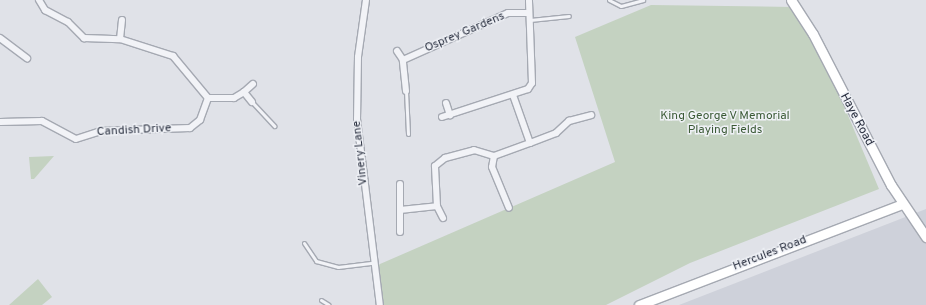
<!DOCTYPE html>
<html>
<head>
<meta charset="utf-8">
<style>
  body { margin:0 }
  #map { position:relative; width:926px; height:305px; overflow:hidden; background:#e0e2e8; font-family:Overpass,sans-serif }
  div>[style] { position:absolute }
  .built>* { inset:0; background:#ced1da }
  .green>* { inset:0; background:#c4d2c1 }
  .roads { filter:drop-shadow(1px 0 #a5a9b2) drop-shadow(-1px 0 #a5a9b2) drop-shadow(0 1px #a5a9b2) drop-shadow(0 -1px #a5a9b2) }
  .lane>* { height:3px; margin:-1.5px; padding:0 1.5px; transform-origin:1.5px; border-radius:1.5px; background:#f2f3f7 }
  .street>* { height:6px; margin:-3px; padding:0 3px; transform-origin:3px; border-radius:3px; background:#f2f3f7 }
  .secondary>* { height:9px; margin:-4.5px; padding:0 4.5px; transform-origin:4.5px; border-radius:4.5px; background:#fff }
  span { translate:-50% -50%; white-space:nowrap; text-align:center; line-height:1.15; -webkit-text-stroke:3px #eff1f6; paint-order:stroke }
  .street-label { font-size:12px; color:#292f3f }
  .park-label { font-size:12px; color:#3b5a36 }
</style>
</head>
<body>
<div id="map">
  <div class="built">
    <i style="clip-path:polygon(926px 209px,926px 305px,679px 305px)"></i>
  </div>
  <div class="green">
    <i style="clip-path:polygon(651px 5px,793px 7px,836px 87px,879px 189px,690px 263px,606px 305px,384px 305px,376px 267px,380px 264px,615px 162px,575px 37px)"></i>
    <i style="clip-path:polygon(54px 156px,34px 179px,31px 179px,29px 157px)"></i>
    <i style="clip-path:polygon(38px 279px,52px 297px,42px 305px,9px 305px)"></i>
  </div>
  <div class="roads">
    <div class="lane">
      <i style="left:609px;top:0;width:13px;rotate:27deg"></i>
      <i style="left:621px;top:6px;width:23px;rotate:-15deg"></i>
      <i style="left:530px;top:20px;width:39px;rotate:-6deg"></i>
      <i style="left:406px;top:91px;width:43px;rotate:87.3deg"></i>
      <i style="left:252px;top:102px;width:33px;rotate:47deg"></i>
      <i style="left:304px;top:243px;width:22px;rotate:56deg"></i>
      <i style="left:316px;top:261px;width:23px;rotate:15deg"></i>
      <i style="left:338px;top:267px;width:35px;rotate:-7deg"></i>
      <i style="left:321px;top:300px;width:9px;rotate:32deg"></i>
    </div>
    <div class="street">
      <i style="left:39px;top:0;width:12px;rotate:59deg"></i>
      <i style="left:45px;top:10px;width:26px;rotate:28deg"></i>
      <i style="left:68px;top:22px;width:23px;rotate:45deg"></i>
      <i style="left:84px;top:38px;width:36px;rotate:2deg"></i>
      <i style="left:120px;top:39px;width:56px;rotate:17.8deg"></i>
      <i style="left:173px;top:56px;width:55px;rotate:50.2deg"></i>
      <i style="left:366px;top:0;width:58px;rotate:98deg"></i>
      <i style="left:358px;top:57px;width:62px;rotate:90.9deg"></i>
      <i style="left:357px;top:119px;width:187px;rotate:83deg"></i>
      <i style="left:0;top:38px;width:34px;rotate:37deg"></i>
      <i style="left:120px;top:39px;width:19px;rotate:-84deg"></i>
      <i style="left:397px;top:51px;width:11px;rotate:56deg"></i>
      <i style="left:406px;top:91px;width:31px;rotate:-96deg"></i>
      <i style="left:403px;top:60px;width:115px;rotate:-24.1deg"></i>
      <i style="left:508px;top:13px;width:20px"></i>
      <i style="left:252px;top:102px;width:13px;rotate:-129deg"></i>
      <i style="left:244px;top:92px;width:12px;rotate:-42deg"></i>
      <i style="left:446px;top:103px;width:13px;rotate:72deg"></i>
      <i style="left:442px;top:117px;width:90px;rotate:-18deg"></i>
      <i style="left:528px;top:89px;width:7px;rotate:-56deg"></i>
      <i style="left:532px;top:83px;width:83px;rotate:-92.1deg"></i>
      <i style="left:0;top:122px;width:42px;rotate:-1.4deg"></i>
      <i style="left:42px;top:121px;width:38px;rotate:28deg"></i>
      <i style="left:76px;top:139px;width:25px;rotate:-18deg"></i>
      <i style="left:100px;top:131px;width:90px;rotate:-1.9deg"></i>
      <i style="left:190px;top:128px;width:13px;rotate:-39deg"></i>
      <i style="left:200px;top:120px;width:23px;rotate:-70deg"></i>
      <i style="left:208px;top:98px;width:26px"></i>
      <i style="left:234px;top:98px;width:12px;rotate:-31deg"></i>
      <i style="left:530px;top:143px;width:28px;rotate:-21deg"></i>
      <i style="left:556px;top:133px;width:18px;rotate:-43deg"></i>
      <i style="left:569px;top:121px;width:23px;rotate:-15deg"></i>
      <i style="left:494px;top:156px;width:11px;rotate:100deg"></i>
      <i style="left:492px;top:167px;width:44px;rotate:67.5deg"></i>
      <i style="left:400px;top:184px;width:26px;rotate:90deg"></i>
      <i style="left:400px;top:210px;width:37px;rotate:-6deg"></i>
      <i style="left:443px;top:218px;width:13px;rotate:-117deg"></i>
      <i style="left:437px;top:206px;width:40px;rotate:-92.9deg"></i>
      <i style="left:435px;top:166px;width:13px;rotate:-39deg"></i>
      <i style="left:445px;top:158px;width:30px;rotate:-15deg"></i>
      <i style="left:474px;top:150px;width:21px;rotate:17deg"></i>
      <i style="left:494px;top:156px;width:38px;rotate:-20deg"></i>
      <i style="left:530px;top:143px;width:51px;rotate:-109.5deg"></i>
      <i style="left:400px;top:232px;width:22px;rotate:-90deg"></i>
    </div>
    <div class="secondary">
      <i style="left:791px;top:0;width:40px;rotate:57.1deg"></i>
      <i style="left:813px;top:34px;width:170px;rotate:62.7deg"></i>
      <i style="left:891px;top:185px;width:63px;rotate:56.1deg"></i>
      <i style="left:639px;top:305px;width:282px;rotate:-21deg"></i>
    </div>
  </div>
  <div class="street-label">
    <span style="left:465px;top:33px;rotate:-23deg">Osprey Gardens</span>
    <span style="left:856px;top:120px;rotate:62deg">Haye Road</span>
    <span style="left:134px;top:131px;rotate:-3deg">Candish Drive</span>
    <span style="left:361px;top:153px;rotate:-96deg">Vinery Lane</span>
    <span style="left:770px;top:254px;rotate:-21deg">Hercules Road</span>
  </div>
  <div class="park-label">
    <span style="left:725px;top:124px">King George V Memorial<br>Playing Fields</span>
  </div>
</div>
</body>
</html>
